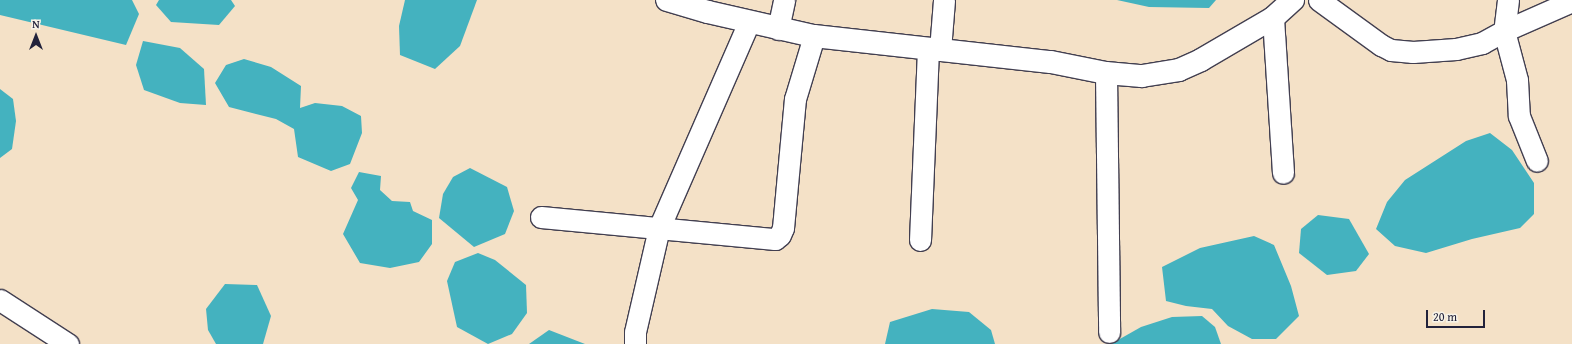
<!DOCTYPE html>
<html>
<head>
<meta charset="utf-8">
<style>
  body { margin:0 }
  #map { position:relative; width:1572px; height:344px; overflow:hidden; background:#f4e1c7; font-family:"Gentium Book Plus",serif }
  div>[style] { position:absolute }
  .water>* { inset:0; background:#44b2bf }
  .roads { filter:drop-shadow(1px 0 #423f50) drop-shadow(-1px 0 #423f50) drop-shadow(0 1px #423f50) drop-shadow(0 -1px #423f50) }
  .minor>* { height:21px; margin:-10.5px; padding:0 10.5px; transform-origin:10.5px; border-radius:10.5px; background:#fff }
  .tertiary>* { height:22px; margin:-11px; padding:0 11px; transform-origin:11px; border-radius:11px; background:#fff }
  span { translate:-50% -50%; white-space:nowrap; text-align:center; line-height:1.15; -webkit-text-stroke:3px #f7f3e8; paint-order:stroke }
  .north { position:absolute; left:16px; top:16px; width:40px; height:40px; -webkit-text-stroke:3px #f7f3e8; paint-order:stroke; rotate:0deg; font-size:11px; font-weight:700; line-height:16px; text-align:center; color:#22223b }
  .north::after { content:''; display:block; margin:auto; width:14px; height:18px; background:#22223b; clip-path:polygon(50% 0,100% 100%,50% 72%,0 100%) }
  .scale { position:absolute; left:1426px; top:310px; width:59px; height:18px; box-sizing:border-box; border:2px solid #22223b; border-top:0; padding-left:5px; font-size:12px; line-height:14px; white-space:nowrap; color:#22223b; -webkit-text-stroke:3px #f7f3e8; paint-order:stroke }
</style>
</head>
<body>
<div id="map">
  <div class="water">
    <i style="clip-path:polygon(0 0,132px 0,139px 14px,126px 45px,0 15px)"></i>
    <i style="clip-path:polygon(159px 0,231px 0,235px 6px,219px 25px,171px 22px,156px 5px)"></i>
    <i style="clip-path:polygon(405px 0,477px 0,460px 46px,435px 69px,400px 55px,399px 26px)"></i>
    <i style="clip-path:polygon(1117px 0,1216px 0,1209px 8px,1149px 7px)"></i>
    <i style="clip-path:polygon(143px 41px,180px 48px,204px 69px,206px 105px,180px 103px,144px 90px,136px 65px)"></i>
    <i style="clip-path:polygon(244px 59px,271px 67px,301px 86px,300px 108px,315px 103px,342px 106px,361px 116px,362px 133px,350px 164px,331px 171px,298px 157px,294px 129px,276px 119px,229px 107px,215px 83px,226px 65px)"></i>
    <i style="clip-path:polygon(0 89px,13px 99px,16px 121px,12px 149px,0 158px)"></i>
    <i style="clip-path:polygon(1490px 133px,1512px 150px,1534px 183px,1534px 214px,1520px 228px,1472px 239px,1426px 253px,1395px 246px,1376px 229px,1387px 202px,1405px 180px,1466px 141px)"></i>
    <i style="clip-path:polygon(470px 168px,507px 187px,514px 211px,505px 234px,474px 247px,439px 218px,443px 194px,453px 177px)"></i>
    <i style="clip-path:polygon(359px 172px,381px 176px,380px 190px,392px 201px,410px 202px,413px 211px,432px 220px,432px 244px,419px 262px,390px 268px,360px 263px,343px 234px,358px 200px,351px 188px)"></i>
    <i style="clip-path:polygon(1318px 215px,1349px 219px,1369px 254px,1356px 271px,1327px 275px,1299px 253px,1301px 229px)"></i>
    <i style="clip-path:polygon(1254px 236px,1274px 245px,1291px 286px,1299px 316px,1276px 339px,1252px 339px,1228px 326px,1212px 309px,1186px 306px,1166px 301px,1162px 267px,1200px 248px)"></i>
    <i style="clip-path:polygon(478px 253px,495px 260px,526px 285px,527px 313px,512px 334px,488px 344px,457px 327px,447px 281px,455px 262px)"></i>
    <i style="clip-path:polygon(225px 284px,257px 285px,271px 316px,263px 344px,216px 344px,208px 330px,206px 309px)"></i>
    <i style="clip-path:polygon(932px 309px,969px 312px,991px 330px,995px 344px,885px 344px,890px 322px)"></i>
    <i style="clip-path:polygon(1202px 316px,1215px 327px,1221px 344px,1111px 344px,1141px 327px,1172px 317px)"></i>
    <i style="clip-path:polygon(549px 330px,585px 344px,529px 344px)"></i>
  </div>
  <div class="roads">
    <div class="minor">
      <i style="left:1319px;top:0;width:77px;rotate:36deg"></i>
      <i style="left:1381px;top:45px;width:11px;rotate:27deg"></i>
      <i style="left:1391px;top:50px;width:22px;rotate:5deg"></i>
      <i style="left:1413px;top:52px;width:43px;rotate:-4deg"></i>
      <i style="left:1456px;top:49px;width:27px;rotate:-13deg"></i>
      <i style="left:1482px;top:43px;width:25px;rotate:-29deg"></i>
      <i style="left:1504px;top:31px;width:74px;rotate:-23.8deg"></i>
      <i style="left:1508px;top:0;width:31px;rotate:97deg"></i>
      <i style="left:1504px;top:31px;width:51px;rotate:75.1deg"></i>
      <i style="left:1517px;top:80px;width:36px;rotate:87deg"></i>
      <i style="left:1519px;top:116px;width:48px;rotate:68.2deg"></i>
      <i style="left:1273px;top:18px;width:155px;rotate:86.3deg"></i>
      <i style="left:778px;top:29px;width:30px;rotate:-78deg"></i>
      <i style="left:940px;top:50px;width:50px;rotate:-85.4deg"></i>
      <i style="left:1106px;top:73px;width:259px;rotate:89.3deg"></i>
      <i style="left:541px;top:217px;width:235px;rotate:5.4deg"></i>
      <i style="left:775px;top:239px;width:6px;rotate:-39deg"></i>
      <i style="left:780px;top:235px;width:8px;rotate:-67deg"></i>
      <i style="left:783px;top:228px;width:130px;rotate:-84.7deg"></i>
      <i style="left:795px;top:99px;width:66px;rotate:-73.2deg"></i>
      <i style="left:920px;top:240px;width:191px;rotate:-87.6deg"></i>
      <i style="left:0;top:300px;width:81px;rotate:32.9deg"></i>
      <i style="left:635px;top:344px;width:12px;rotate:-90deg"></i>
      <i style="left:635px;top:332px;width:107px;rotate:-77deg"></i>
      <i style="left:659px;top:228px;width:225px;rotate:-66.4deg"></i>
    </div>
    <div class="tertiary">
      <i style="left:667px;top:0;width:43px;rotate:16.3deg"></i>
      <i style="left:708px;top:12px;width:109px;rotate:12.8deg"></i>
      <i style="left:814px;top:36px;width:238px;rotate:6.3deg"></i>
      <i style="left:1051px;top:62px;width:56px;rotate:11.3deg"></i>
      <i style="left:1106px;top:73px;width:36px;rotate:5deg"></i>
      <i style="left:1142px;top:76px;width:37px;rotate:-9deg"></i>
      <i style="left:1179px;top:70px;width:24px;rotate:-24deg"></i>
      <i style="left:1201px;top:60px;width:83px;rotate:-30.3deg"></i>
      <i style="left:1273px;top:18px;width:27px;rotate:-42deg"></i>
    </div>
  </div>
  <div class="north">N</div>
  <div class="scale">20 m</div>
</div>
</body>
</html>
